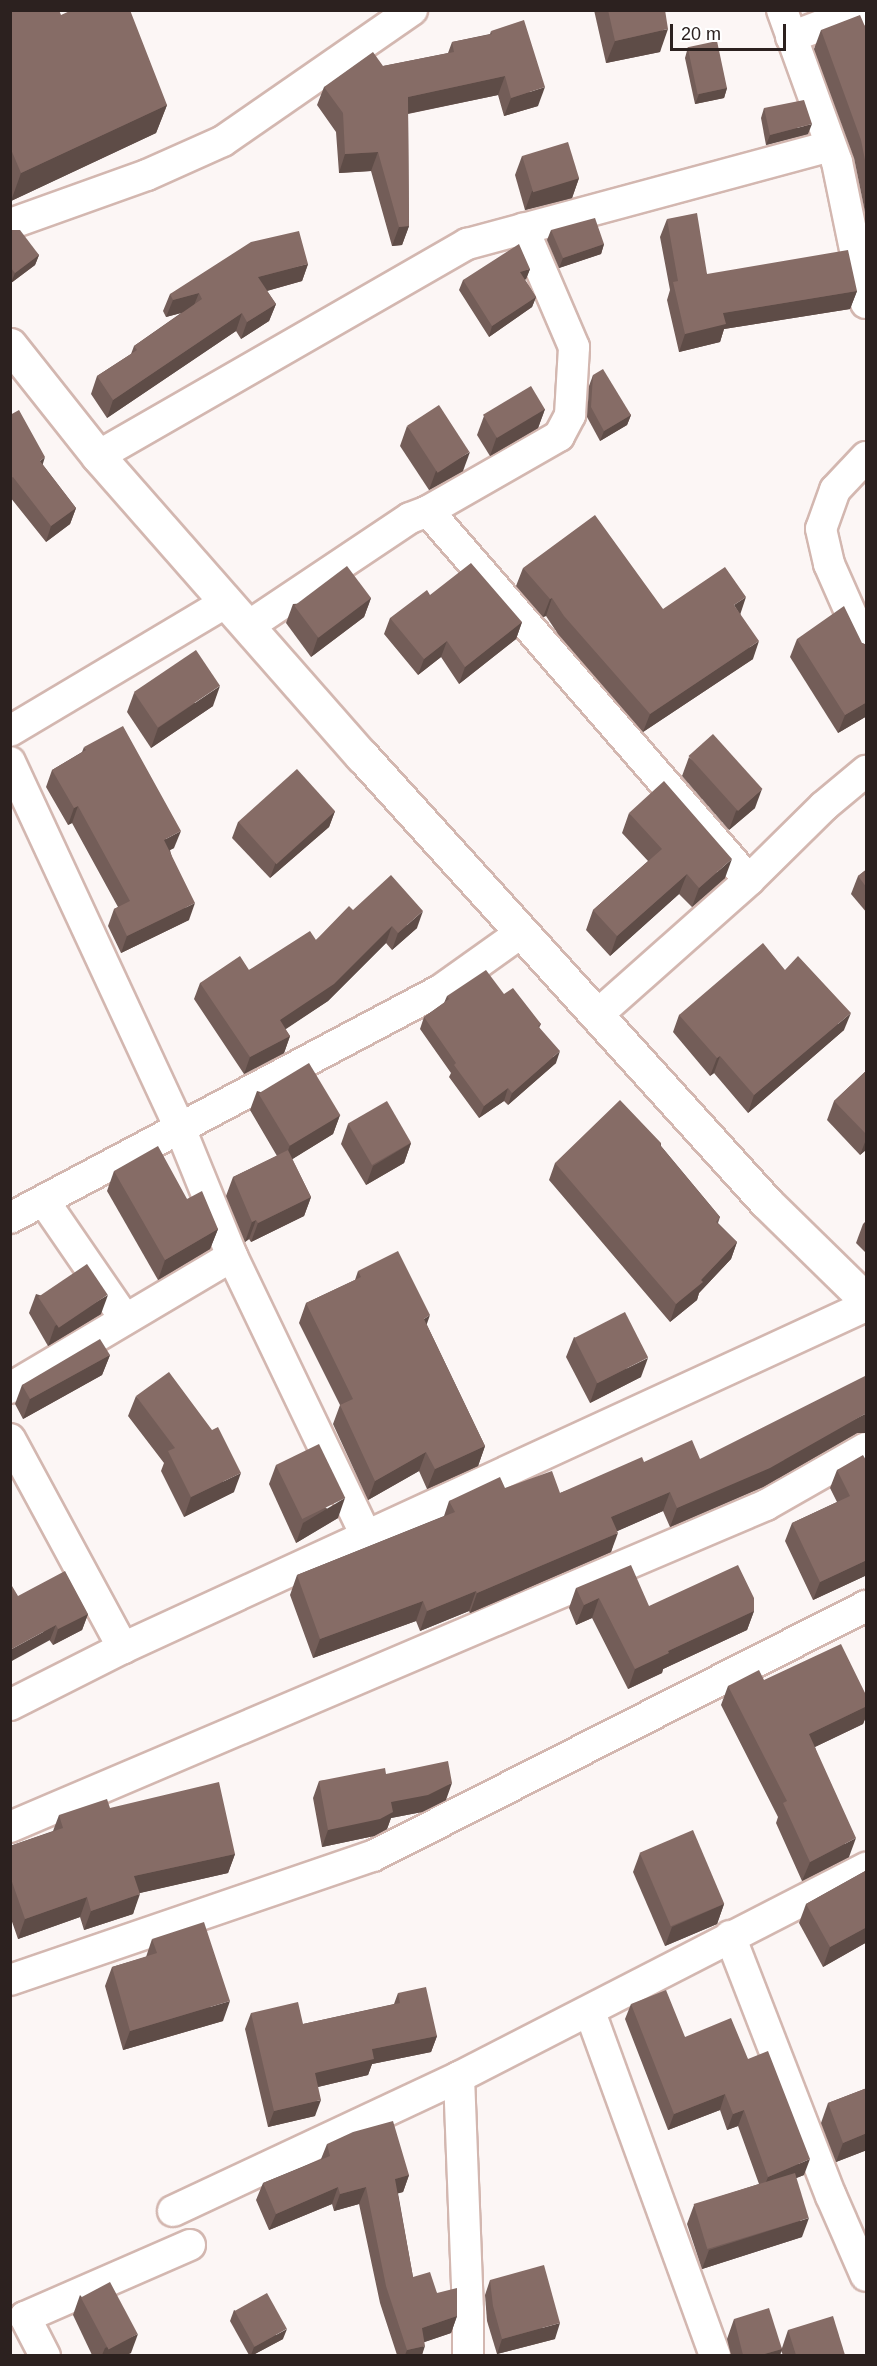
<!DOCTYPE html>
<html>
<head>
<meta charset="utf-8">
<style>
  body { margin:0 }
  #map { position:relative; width:877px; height:2366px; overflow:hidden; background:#fcf6f5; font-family:Arial,sans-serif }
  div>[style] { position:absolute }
  .roads { filter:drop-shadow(2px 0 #d3b7b0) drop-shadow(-2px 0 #d3b7b0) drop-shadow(0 2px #d3b7b0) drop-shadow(0 -2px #d3b7b0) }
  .street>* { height:30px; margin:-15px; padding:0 15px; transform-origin:15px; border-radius:15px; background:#fff }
  .secondary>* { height:33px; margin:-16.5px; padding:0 16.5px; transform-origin:16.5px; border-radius:16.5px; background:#fff }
  .wall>* { inset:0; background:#735d58 }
  .shaded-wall>* { inset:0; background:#5e4c47 }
  .building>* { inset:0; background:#866c66; transform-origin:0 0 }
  span { translate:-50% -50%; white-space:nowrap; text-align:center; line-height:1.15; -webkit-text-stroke:5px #fff; paint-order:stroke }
  .frame { position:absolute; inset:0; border:12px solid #2c211f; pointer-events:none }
  .scale { position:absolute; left:670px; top:24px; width:116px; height:27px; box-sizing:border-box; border:3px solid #2c211f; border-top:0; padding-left:8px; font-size:18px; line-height:21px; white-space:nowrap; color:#2c211f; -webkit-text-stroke:4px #fff; paint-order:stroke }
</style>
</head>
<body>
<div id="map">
  <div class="roads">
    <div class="street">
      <i style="left:782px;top:10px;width:162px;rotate:70.1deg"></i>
      <i style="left:837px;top:162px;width:144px;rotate:78.4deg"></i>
      <i style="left:791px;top:37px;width:76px;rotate:-20.8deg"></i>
      <i style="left:10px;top:224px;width:145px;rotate:-19.7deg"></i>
      <i style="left:147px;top:175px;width:83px;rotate:-24.1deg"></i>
      <i style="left:223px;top:141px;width:230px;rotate:-34.7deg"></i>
      <i style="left:98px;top:456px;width:426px;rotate:-29.9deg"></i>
      <i style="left:467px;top:244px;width:375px;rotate:-15.1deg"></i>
      <i style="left:866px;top:457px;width:45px;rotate:133.2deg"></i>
      <i style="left:835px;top:490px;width:41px;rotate:109.7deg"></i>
      <i style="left:821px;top:529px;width:36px;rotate:77deg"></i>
      <i style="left:829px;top:564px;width:92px;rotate:66.2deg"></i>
      <i style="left:428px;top:511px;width:151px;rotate:-29.8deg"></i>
      <i style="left:559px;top:436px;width:24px;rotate:-62deg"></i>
      <i style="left:570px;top:415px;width:68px;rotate:-86.6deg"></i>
      <i style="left:574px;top:347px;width:129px;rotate:-113.2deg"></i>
      <i style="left:247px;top:627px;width:196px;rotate:-33.8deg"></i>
      <i style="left:410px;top:518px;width:19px;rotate:-21deg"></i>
      <i style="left:428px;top:511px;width:489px;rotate:49deg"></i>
      <i style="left:10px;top:731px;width:250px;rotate:-30.8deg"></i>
      <i style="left:10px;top:762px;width:404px;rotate:65.1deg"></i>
      <i style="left:180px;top:1128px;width:138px;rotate:67.9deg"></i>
      <i style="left:232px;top:1256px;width:310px;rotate:64.4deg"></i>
      <i style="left:596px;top:1016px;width:205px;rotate:-41.6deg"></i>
      <i style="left:749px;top:880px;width:105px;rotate:-44.6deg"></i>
      <i style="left:824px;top:806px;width:55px;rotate:-39.8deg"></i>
      <i style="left:44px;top:1201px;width:143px;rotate:55.5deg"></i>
      <i style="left:10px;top:1218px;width:489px;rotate:-27.9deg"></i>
      <i style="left:442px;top:989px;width:98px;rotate:-35.5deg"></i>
      <i style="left:10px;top:1388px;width:258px;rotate:-30.7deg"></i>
      <i style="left:10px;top:1439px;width:238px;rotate:61.6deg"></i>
      <i style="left:10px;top:1705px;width:127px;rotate:-26.8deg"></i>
      <i style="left:123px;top:1648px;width:818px;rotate:-24.72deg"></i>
      <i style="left:10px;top:1827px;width:822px;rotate:-23.07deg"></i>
      <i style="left:766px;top:1505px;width:115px;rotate:-29.7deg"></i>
      <i style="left:730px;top:1936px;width:279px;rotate:68.8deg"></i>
      <i style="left:831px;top:2196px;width:87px;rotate:66.4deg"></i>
      <i style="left:10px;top:1980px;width:384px;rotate:-18.9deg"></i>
      <i style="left:373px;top:1856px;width:553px;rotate:-26.89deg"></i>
      <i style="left:590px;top:2012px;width:366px;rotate:70deg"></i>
      <i style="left:459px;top:2077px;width:233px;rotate:87.8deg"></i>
      <i style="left:468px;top:2310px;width:46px;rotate:90deg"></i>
      <i style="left:173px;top:2211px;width:316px;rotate:-25.1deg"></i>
      <i style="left:459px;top:2077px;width:458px;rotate:-27.2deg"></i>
      <i style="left:45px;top:2356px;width:44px;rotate:-117.1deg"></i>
      <i style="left:25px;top:2317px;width:180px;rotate:-23.6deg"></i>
    </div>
    <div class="secondary">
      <i style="left:10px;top:345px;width:142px;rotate:51.6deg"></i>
      <i style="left:98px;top:456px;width:400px;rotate:48.7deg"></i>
      <i style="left:362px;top:756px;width:602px;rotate:47.83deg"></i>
      <i style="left:766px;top:1202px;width:140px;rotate:44.4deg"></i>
    </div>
  </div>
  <div class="wall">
    <i style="clip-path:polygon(10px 10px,61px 15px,167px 105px,156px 133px,11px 201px)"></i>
    <i style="clip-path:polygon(594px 10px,665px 10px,660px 52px,606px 63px)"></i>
    <i style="clip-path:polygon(821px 30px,867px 31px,867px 222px,854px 158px,814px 49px)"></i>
    <i style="clip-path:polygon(491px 31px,538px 106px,504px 116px,498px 95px,408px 114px,409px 226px,402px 245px,392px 246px,371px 171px,339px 173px,336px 132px,317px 105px,324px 87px,383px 66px,448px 53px,452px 42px,490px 34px)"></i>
    <i style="clip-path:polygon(688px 47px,727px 88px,724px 98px,695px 104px,685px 58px)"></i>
    <i style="clip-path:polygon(764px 108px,808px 134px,766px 145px,761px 118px)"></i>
    <i style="clip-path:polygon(522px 156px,579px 178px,572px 198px,525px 210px,515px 175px)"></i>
    <i style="clip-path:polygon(667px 219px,707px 274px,857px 291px,850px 309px,724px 329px,720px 342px,679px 352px,667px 300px,670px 290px,660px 237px)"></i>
    <i style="clip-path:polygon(10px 230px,39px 255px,35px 265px,11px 283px,10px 282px)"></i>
    <i style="clip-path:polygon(551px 230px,604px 244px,601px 254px,559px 268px,547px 240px)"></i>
    <i style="clip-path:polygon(308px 264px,302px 281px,267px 291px,276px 304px,269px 321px,241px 339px,236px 331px,107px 418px,91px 394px,97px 376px,131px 354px,134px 346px,181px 313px,166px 317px,163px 311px,170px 294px)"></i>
    <i style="clip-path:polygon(530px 269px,526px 279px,525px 280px,536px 297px,532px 307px,489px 337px,459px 290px,463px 280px)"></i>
    <i style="clip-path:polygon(593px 375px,631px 415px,627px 425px,600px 441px,587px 417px,589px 386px)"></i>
    <i style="clip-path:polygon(545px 409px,538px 428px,490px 456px,477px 435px,484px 416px)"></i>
    <i style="clip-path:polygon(10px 415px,43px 465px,76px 508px,70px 524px,46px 542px,10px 497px)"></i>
    <i style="clip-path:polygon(407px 426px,463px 471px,429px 490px,400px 446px)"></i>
    <i style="clip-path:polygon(523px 568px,663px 609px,740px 613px,753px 659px,643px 732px,558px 634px,546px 616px,543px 617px,516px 586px)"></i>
    <i style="clip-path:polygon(371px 598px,364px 617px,311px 657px,286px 623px,293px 604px)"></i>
    <i style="clip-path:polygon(390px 618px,522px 622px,516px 639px,459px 684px,441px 657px,418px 675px,384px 634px)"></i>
    <i style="clip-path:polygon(797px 639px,862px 643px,867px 645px,867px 716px,838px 733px,790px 657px)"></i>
    <i style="clip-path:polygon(134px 693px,213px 706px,151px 748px,127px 712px)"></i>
    <i style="clip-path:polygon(84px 747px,174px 848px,170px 850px,189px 920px,121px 953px,108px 926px,114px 909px,118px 907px,72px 823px,68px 825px,46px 787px,52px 770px,82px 752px)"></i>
    <i style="clip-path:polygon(689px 757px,755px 808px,729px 830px,682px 776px)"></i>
    <i style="clip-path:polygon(335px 811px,329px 827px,270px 878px,232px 838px,238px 822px)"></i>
    <i style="clip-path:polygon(629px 813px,725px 878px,692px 907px,679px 894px,610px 956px,586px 930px,593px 910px,648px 861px,622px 833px)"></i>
    <i style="clip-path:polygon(867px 869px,867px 913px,851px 894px,858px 876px)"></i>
    <i style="clip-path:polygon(353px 910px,417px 928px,392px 950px,386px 943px,328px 1001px,285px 1029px,290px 1036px,284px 1053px,244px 1074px,194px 999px,200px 983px,249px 970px,316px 940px)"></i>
    <i style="clip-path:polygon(785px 970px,844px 1030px,748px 1113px,714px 1073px,710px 1076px,673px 1032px,679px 1015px)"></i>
    <i style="clip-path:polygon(504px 994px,541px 1024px,539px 1028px,556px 1063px,508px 1105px,504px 1101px,479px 1118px,449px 1077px,451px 1073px,420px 1029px,424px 1017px,444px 1003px,447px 996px)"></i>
    <i style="clip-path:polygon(867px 1070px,867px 1149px,860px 1155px,827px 1120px,834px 1101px)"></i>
    <i style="clip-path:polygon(257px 1091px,340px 1115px,333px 1134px,292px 1159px,311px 1197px,304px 1216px,251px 1242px,249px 1239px,245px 1242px,226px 1196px,233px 1177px,277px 1156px,250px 1110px)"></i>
    <i style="clip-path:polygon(348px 1124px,411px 1143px,404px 1163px,366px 1185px,341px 1144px)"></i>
    <i style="clip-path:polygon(661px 1143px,661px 1146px,720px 1217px,718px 1223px,737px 1242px,731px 1259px,699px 1293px,697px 1300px,670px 1322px,549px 1180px,555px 1163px)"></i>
    <i style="clip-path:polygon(114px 1171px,187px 1199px,218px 1229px,210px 1249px,158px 1280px,107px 1191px)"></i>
    <i style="clip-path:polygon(867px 1220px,867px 1254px,856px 1243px,863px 1224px)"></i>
    <i style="clip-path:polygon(358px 1271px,427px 1325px,485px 1446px,478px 1466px,427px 1489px,419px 1471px,368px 1500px,333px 1424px,340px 1405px,299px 1323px,306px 1303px,355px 1280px)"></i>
    <i style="clip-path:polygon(36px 1294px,101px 1314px,48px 1346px,29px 1313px)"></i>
    <i style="clip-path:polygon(574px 1337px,641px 1377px,590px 1403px,566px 1357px)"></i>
    <i style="clip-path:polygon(110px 1355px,102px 1375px,23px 1419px,15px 1404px,22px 1385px)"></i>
    <i style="clip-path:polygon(136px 1396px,234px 1492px,184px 1517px,161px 1471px,164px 1463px,128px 1416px)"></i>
    <i style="clip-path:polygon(857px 1433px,763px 1487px,670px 1527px,663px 1511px,617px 1531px,611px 1552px,470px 1613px,469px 1611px,420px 1631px,416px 1621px,313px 1658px,290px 1595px,297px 1575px,444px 1516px,449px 1501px,505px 1488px,560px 1493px,644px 1462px,700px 1459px)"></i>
    <i style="clip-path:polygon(867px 1462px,867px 1575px,813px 1600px,785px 1541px,792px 1523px,837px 1502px,830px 1488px,837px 1470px)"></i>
    <i style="clip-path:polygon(276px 1465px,338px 1518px,296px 1543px,269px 1484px)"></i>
    <i style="clip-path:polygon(576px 1588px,649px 1606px,754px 1611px,747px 1630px,663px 1669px,662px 1673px,628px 1689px,592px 1618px,576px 1625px,569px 1608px)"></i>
    <i style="clip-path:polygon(18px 1596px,88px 1614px,82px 1630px,53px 1645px)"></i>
    <i style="clip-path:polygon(764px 1680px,867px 1697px,867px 1714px,863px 1724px,815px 1747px,849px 1857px,802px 1881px,776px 1823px,778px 1817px,721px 1705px,728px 1686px)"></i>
    <i style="clip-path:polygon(386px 1774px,446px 1800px,422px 1812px,391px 1818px,387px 1829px,374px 1836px,322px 1847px,313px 1798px,319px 1781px)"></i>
    <i style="clip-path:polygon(59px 1815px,235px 1854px,228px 1873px,139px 1893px,133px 1914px,84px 1930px,80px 1917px,18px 1939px,10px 1916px,10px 1846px,53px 1831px)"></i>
    <i style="clip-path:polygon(640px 1853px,724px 1904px,717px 1924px,665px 1946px,633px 1872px)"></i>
    <i style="clip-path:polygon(867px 1870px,867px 1942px,823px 1967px,799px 1923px,806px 1904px)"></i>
    <i style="clip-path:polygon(152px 1939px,223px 2021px,123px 2050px,105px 1986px,112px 1967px,146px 1957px)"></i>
    <i style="clip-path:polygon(398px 1993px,437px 2036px,431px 2052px,372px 2064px,368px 2075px,318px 2087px,315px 2116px,268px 2127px,245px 2029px,251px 2013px,303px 2024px,394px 2004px)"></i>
    <i style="clip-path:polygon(631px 2004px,685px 2037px,748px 2059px,804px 2175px,796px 2178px,802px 2237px,702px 2269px,687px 2224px,694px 2205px,759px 2184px,738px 2126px,727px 2130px,720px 2110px,668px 2130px,625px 2019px)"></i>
    <i style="clip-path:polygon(867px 2088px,867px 2150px,836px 2162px,821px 2123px,828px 2103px)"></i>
    <i style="clip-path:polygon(327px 2144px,409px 2175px,403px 2192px,398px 2193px,413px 2277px,437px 2293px,457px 2316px,451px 2333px,424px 2342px,422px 2355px,397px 2355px,380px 2303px,359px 2204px,334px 2211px,332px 2204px,269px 2230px,256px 2200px,263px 2183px,321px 2159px)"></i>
    <i style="clip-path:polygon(490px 2280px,555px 2339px,497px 2354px,487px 2321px,485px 2295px)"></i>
    <i style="clip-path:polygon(80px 2295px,131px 2353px,126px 2355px,92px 2355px,73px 2315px)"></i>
    <i style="clip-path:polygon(234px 2310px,283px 2339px,253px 2355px,249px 2355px,230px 2321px)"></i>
    <i style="clip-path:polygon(734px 2319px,782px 2348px,788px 2330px,845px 2355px,783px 2355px,781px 2351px,780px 2355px,731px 2355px,727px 2339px)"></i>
  </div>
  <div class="shaded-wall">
    <i style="clip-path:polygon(668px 29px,660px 52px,606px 63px,615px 41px)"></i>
    <i style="clip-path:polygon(505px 76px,498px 95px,401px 115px,408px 97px)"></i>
    <i style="clip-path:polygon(545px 87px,538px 106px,504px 116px,511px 98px)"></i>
    <i style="clip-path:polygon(727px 88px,724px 98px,695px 104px,699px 94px)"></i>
    <i style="clip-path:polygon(167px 105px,156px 133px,11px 201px,21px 173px)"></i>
    <i style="clip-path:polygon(812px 124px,808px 134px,766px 145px,770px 135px)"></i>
    <i style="clip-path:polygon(378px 152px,371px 171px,339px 173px,345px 154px)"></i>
    <i style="clip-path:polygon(579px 178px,572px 198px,525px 210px,532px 191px)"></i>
    <i style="clip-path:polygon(409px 226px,402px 245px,392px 246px,399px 227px)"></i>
    <i style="clip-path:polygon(604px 244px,601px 254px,559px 268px,563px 258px)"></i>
    <i style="clip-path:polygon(39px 255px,35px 265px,11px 283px,15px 273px)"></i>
    <i style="clip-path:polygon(308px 264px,302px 281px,252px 295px,258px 277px)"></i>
    <i style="clip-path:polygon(530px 269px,526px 279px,516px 283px,520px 272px)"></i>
    <i style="clip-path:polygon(857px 291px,850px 309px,724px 329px,720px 342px,679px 352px,685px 334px,723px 313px)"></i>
    <i style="clip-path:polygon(199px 293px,192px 310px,166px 317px,173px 300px)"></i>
    <i style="clip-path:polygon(536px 297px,532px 307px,489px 337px,492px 326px)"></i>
    <i style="clip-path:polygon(276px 304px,269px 321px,241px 339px,247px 322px)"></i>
    <i style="clip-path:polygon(242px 313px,236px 331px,107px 418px,113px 400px)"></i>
    <i style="clip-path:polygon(545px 409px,538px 428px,490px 456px,497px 436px)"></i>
    <i style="clip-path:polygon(631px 415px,627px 425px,600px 441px,604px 431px)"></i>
    <i style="clip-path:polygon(470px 452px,463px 471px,429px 490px,436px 471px)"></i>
    <i style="clip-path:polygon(45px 457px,40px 473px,40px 461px)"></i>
    <i style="clip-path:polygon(76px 508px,70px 524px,46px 542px,51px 526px)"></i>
    <i style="clip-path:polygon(746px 597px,740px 615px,734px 605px)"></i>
    <i style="clip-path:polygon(371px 598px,364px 617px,311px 657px,318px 637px)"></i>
    <i style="clip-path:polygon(552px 598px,546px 616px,543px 617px,550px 599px)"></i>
    <i style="clip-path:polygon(522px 622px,516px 639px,459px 684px,465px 667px)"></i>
    <i style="clip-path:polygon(447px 641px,441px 657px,418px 675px,424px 659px)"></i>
    <i style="clip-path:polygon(759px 641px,753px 659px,643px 732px,650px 714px)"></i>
    <i style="clip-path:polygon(220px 686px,213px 706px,151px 748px,158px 728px)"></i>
    <i style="clip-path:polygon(867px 702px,867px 716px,838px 733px,845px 715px)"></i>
    <i style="clip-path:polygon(762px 789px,755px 808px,729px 830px,736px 811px)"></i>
    <i style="clip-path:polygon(78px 806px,72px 823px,68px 825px,74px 808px)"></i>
    <i style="clip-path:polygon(335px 811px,329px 827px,270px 878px,276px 862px)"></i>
    <i style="clip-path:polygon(181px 831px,174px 848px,158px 856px,164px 840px)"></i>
    <i style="clip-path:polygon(732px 859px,725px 878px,692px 907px,699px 888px)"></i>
    <i style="clip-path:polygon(687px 874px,679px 894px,610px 956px,617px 936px)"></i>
    <i style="clip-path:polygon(195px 903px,189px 920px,121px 953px,127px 936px)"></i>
    <i style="clip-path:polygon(423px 911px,417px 928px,392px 950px,398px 933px)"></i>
    <i style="clip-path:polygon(392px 926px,386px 943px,328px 1001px,274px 1037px,280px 1020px)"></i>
    <i style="clip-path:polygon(851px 1013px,844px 1030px,748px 1113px,754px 1095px)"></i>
    <i style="clip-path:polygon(290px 1036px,284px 1053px,244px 1074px,250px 1057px)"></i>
    <i style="clip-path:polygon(560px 1051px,556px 1063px,508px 1105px,512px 1093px)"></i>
    <i style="clip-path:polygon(720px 1056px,714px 1073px,710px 1076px,717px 1058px)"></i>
    <i style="clip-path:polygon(508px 1088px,504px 1101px,479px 1118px,484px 1106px)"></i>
    <i style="clip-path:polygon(340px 1115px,333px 1134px,283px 1165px,290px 1145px)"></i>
    <i style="clip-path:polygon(867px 1137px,867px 1149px,860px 1155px)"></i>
    <i style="clip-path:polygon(411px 1143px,404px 1163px,366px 1185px,373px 1166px)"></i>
    <i style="clip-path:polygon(311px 1197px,304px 1216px,251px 1242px,258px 1223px)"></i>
    <i style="clip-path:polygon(256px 1220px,249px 1239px,245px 1242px,252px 1222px)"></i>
    <i style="clip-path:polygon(218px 1229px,210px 1249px,158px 1280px,165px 1260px)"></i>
    <i style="clip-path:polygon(737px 1242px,731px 1259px,699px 1293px,697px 1300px,670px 1322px,676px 1304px,701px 1280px)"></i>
    <i style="clip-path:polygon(108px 1295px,101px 1314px,48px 1346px,55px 1326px)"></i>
    <i style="clip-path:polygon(430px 1315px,423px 1335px,424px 1319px)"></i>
    <i style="clip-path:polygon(110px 1355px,102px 1375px,23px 1419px,30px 1399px)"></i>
    <i style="clip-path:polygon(648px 1358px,641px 1377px,590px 1403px,597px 1383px)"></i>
    <i style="clip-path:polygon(867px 1413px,867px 1433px,857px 1433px,763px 1487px,670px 1527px,677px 1508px)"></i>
    <i style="clip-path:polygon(485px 1446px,478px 1466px,427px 1489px,435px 1469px)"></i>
    <i style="clip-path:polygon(426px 1452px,419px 1471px,368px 1500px,375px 1481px)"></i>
    <i style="clip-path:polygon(241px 1473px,234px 1492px,184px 1517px,191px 1497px)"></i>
    <i style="clip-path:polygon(670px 1492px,663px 1511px,604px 1537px,611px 1517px)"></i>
    <i style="clip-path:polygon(345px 1498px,338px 1518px,296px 1543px,303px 1523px)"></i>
    <i style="clip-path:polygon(618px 1533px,611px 1552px,470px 1613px,477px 1593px)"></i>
    <i style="clip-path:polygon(867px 1560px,867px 1575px,813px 1600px,820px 1582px)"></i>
    <i style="clip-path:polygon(476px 1591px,469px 1611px,420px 1631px,427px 1611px)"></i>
    <i style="clip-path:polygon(599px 1598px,592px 1618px,576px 1625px,584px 1605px)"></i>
    <i style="clip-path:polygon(423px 1601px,416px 1621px,313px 1658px,320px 1639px)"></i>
    <i style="clip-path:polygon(754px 1611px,747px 1630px,663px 1669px,662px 1673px,628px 1689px,635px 1669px,668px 1651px)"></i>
    <i style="clip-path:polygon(88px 1614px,82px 1630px,53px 1645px,58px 1629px)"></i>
    <i style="clip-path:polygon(56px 1625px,50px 1640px,10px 1662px,10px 1650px)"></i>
    <i style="clip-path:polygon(867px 1706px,867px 1714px,863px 1724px,802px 1753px,809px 1734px)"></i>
    <i style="clip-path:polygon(452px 1783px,446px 1800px,422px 1812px,391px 1818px,387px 1829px,374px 1836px,322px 1847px,328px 1830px,391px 1802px)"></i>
    <i style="clip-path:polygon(856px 1838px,849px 1857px,802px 1881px,810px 1862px)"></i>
    <i style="clip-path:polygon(235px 1854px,228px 1873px,127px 1896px,134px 1876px)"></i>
    <i style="clip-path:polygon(140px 1894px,133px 1914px,84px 1930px,91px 1911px)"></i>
    <i style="clip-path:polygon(87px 1897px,80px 1917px,18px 1939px,25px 1919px)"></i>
    <i style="clip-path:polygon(724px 1904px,717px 1924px,665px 1946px,672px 1927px)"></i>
    <i style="clip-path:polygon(867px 1927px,867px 1942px,823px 1967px,830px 1947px)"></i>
    <i style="clip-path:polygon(230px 2001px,223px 2021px,123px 2050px,130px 2031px)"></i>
    <i style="clip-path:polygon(437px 2036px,431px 2052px,372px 2064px,368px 2075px,309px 2089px,315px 2073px,372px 2049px)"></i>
    <i style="clip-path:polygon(725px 2094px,720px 2110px,668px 2130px,674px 2114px)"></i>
    <i style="clip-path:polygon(321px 2100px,315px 2116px,268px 2127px,274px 2111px)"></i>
    <i style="clip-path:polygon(744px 2110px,738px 2126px,727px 2130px,733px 2114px)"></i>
    <i style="clip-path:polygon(867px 2133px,867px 2150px,836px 2162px,843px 2143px)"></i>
    <i style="clip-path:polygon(810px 2159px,804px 2175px,762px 2192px,768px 2177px)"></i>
    <i style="clip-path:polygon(409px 2175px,403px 2192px,389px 2196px,395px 2179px)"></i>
    <i style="clip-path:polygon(338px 2187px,332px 2204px,269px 2230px,276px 2214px)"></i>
    <i style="clip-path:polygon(366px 2187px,359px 2204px,334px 2211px,340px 2194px)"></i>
    <i style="clip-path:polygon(809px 2218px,802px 2237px,702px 2269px,709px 2250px)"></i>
    <i style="clip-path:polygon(457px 2316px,451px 2333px,416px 2345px,422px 2328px)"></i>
    <i style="clip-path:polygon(560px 2323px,555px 2339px,497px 2354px,502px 2339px)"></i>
    <i style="clip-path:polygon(287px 2329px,283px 2339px,253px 2355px,251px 2355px,254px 2347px)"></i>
    <i style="clip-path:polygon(138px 2334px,131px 2353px,126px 2355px,102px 2355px,105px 2348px)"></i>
    <i style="clip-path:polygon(425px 2346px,422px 2355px,405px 2355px,407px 2350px)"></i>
    <i style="clip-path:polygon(782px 2349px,780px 2355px,761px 2355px)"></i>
  </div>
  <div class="building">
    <i style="clip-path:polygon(10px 10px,59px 10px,61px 15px,72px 10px,130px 10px,167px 105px,21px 173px,10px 147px)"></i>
    <i style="clip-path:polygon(608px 10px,665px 10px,668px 29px,615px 41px)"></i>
    <i style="clip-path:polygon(860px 15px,867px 31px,867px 170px,861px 140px,821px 30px)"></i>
    <i style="clip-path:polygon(524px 20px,545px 87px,511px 98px,505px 76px,408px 97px,409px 226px,399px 227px,378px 152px,345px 154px,343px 113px,324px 87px,373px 52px,383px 66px,454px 52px,452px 42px,492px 34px,491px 31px)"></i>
    <i style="left:717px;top:41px;width:48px;height:30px;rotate:78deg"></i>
    <i style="clip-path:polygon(804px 100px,812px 124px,770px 135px,764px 108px)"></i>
    <i style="left:568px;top:142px;width:38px;height:48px;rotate:73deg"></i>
    <i style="clip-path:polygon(697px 213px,707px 274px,848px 250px,857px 291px,723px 313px,726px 324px,685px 334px,673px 282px,678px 281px,667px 219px)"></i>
    <i style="clip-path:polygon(595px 218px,604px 244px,563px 258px,551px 230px)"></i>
    <i style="clip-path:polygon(10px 230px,20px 230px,39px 255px,15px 273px,10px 267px)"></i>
    <i style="clip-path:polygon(299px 231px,308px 264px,258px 277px,276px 304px,247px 322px,242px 313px,113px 400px,97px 376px,137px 350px,134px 346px,202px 299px,199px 293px,173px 300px,170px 294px,251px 242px)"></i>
    <i style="clip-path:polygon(519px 244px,530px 269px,520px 272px,536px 297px,492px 326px,463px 280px)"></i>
    <i style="clip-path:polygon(603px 369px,631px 415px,604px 431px,591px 407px,593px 375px)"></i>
    <i style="left:531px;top:386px;width:27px;height:56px;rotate:59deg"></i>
    <i style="left:439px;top:405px;width:56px;height:38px;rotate:57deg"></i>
    <i style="clip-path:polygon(19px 410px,45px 457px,40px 461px,76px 508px,51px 526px,13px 477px,10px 479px,10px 415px)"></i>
    <i style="clip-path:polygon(595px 515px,663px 609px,725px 567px,746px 597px,734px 605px,759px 641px,650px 714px,564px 616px,552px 598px,550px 599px,523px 568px)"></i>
    <i style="clip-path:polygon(471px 563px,522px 622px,465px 667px,447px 641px,424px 659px,390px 618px,427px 590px,430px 595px)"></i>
    <i style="left:347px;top:566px;width:40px;height:66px;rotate:53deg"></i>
    <i style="clip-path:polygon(844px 606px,862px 643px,867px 645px,867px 702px,845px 715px,797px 639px)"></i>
    <i style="left:196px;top:650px;width:43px;height:75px;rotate:56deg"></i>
    <i style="clip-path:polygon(123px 726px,181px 831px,164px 840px,195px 903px,127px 936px,114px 909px,130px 901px,78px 806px,74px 808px,52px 770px,86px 750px,84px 747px)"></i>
    <i style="left:713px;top:734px;width:74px;height:33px;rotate:48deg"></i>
    <i style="left:297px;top:769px;width:57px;height:79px;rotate:48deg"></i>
    <i style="clip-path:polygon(664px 781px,732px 859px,699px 888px,687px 874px,617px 936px,593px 910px,662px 849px,629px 813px)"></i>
    <i style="clip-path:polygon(867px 869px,867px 888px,858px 876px)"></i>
    <i style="clip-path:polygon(391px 875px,423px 911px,398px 933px,392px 926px,334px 984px,280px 1020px,290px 1036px,250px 1057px,200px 983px,240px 956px,249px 970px,310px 931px,316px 940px,349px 906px,353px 910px)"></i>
    <i style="clip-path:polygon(763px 943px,785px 970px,798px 956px,851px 1013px,754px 1095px,720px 1056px,717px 1058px,679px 1015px)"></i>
    <i style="clip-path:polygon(486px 970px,504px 994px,513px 988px,541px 1024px,538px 1026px,560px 1051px,512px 1093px,508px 1088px,484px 1106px,454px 1065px,456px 1063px,424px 1017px,449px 999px,447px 996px)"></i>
    <i style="left:309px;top:1063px;width:61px;height:59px;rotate:59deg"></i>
    <i style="clip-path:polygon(867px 1070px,867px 1135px,834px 1101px)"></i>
    <i style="clip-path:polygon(620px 1100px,661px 1143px,660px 1145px,720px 1217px,716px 1222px,737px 1242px,701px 1280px,703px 1282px,676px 1304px,555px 1163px)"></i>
    <i style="left:387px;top:1101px;width:48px;height:45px;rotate:60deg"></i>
    <i style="clip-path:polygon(158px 1146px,187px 1199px,202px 1191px,218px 1229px,165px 1260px,114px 1171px)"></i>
    <i style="clip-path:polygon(288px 1150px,311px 1197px,258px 1223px,256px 1220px,252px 1222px,233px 1177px)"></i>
    <i style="clip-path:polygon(398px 1251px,430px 1315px,424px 1319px,485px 1446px,435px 1469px,426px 1452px,375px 1481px,340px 1405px,353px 1399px,306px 1303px,361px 1277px,358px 1271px)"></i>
    <i style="left:87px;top:1264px;width:37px;height:59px;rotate:56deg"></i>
    <i style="left:625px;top:1312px;width:51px;height:57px;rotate:63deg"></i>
    <i style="clip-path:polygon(100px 1339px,110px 1355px,30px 1399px,22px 1385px)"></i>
    <i style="clip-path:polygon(169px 1372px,212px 1430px,218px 1427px,241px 1473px,191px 1497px,168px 1451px,175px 1448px,136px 1396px)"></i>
    <i style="clip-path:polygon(867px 1375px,867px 1413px,865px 1414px,770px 1468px,677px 1508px,670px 1492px,611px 1517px,618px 1533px,477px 1593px,476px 1591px,427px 1611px,423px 1601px,320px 1639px,297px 1575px,455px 1512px,449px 1501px,500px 1477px,505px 1488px,552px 1471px,560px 1493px,642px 1457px,644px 1462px,692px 1440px,700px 1459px)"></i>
    <i style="left:319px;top:1444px;width:60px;height:48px;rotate:64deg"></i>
    <i style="clip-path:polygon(863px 1455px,867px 1462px,867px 1560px,820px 1582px,792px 1523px,850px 1496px,837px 1470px)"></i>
    <i style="clip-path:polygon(631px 1565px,649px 1606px,738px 1565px,754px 1598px,754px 1611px,668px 1651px,669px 1653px,635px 1669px,599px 1598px,584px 1605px,576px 1588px)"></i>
    <i style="clip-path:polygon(65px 1571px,88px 1614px,58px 1629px,56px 1625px,10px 1650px,10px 1587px,12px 1586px,18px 1596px)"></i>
    <i style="clip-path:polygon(841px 1644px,867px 1697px,867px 1706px,809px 1734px,856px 1838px,810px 1862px,783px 1803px,787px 1801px,728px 1686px,759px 1670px,764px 1680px)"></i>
    <i style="clip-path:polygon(448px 1761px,452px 1783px,428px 1795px,391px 1802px,393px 1812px,380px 1819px,328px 1830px,319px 1781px,385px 1768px,386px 1774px)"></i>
    <i style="clip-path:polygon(219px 1782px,235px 1854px,134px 1876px,140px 1894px,91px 1911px,87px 1897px,25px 1919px,10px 1876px,10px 1846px,63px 1828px,59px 1815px,107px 1799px,110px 1808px)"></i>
    <i style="left:693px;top:1830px;width:80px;height:58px;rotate:67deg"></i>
    <i style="clip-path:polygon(867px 1870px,867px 1927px,830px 1947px,806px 1904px)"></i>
    <i style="clip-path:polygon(204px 1922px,230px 2001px,130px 2031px,112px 1967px,157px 1953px,152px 1939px)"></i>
    <i style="clip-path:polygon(426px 1987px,437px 2036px,372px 2049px,374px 2059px,315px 2073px,321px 2100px,274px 2111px,251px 2013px,298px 2002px,303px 2024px,400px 2003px,398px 1993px)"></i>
    <i style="clip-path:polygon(666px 1990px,685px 2037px,731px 2018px,748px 2059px,768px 2051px,810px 2159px,768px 2177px,744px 2110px,733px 2114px,725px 2094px,674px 2114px,631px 2004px)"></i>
    <i style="clip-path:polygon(867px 2088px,867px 2133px,843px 2143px,828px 2103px)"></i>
    <i style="clip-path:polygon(393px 2121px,409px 2175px,395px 2179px,413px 2277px,430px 2272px,437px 2293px,457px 2288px,457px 2316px,422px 2328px,425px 2346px,407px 2350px,386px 2286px,366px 2187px,340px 2194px,338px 2187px,276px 2214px,263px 2183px,330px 2156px,327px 2144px,353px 2132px)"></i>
    <i style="left:795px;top:2173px;width:47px;height:106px;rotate:73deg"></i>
    <i style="clip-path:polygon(544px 2265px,560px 2323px,502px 2339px,493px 2306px,490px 2280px)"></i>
    <i style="left:110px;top:2282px;width:59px;height:33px;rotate:62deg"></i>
    <i style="left:267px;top:2293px;width:41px;height:37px;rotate:61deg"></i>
    <i style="clip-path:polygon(769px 2308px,782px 2349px,761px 2355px,743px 2355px,734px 2319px)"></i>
    <i style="clip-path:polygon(833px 2316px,845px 2355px,796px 2355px,788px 2330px)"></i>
  </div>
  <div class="frame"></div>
  <div class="scale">20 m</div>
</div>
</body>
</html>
